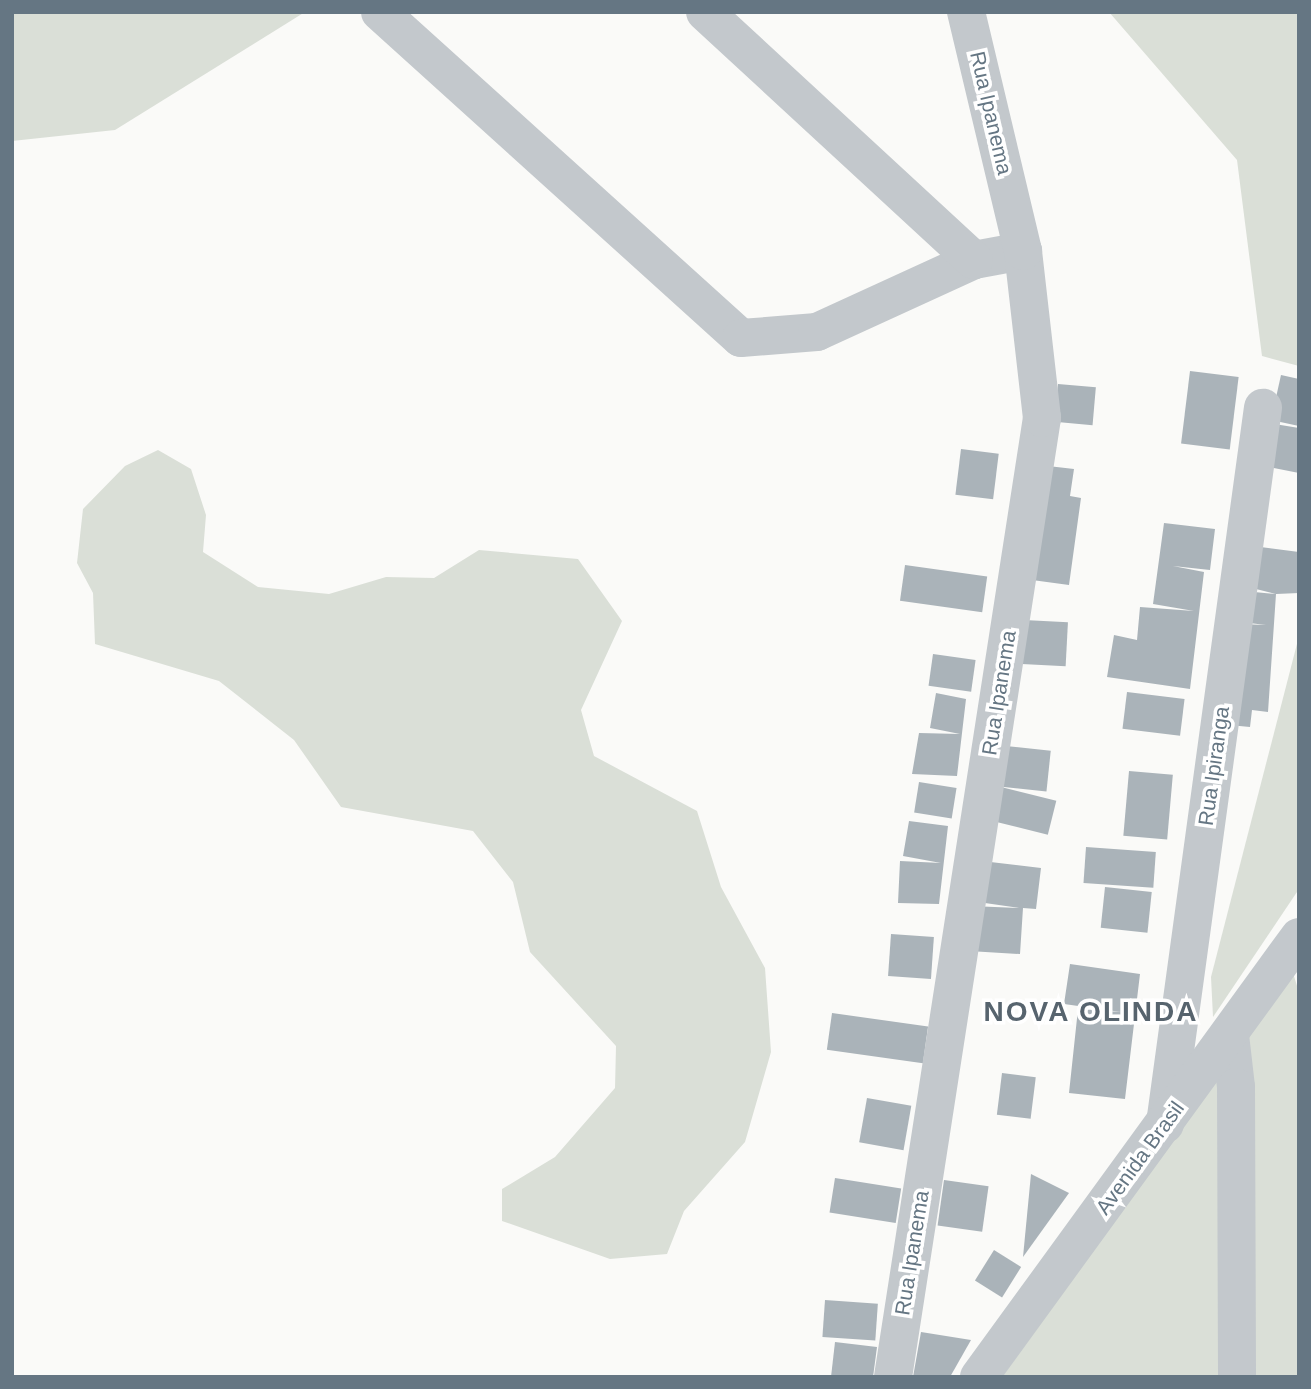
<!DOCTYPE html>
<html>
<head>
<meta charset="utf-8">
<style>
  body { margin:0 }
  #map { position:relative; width:1311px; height:1389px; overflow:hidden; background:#fafaf8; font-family:Arial,sans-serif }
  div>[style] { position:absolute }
  .green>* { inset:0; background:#dadfd7 }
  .building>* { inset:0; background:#aab3b9; transform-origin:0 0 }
  .minor>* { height:38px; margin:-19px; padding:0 19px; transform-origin:19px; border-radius:19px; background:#c3c8cc }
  span { translate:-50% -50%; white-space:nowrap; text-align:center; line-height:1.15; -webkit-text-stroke:7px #fff; paint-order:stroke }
  .street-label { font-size:21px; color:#657683 }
  .district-label { font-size:28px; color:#57646e; font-weight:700; letter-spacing:2px }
  .frame { position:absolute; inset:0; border:14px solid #657683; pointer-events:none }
</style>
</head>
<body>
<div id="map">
  <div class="green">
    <i style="clip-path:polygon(12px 12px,305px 12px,115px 130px,12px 141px)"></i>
    <i style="clip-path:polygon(1109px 12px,1299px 12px,1299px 366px,1262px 356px,1237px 160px)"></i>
    <i style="clip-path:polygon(158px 450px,191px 469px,206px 515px,203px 552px,258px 587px,329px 594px,386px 577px,434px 578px,479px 550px,578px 559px,622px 621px,581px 710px,594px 756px,697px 811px,721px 887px,765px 968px,771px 1052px,745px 1142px,684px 1211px,667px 1254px,610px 1259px,502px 1221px,502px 1189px,555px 1157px,615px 1088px,616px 1046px,530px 952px,513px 882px,473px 831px,341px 807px,294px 740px,219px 681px,95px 644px,93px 593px,77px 563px,83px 509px,125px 466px)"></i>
    <i style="clip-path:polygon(1299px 636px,1299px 889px,1213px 1017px,1211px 977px)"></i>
    <i style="clip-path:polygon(1292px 970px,1299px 992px,1299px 1377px,1002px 1377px)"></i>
  </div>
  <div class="building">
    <i style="left:1190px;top:371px;width:49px;height:73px;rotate:7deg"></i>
    <i style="clip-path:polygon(1281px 375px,1299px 379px,1299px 426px,1271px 420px)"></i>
    <i style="left:1058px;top:384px;width:38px;height:38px;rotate:5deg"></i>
    <i style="clip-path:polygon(1268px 423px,1299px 428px,1299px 473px,1258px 465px)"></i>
    <i style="left:961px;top:449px;width:38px;height:46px;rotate:7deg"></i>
    <i style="clip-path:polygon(1048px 466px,1074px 469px,1070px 496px,1081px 498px,1069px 585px,1032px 580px)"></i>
    <i style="clip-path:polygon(1164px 523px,1215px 529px,1210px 570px,1173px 566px,1204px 572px,1190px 689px,1107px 677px,1114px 635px,1137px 640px,1140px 607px,1194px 611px,1153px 604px)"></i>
    <i style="clip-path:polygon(1253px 546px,1299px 552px,1299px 593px,1276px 594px,1268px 712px,1252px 710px,1250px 727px,1229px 725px,1239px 624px,1266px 625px,1241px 622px,1244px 591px,1276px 594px,1248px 587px)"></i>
    <i style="left:905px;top:565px;width:83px;height:36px;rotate:8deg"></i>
    <i style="left:1024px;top:620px;width:44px;height:44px;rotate:3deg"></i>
    <i style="left:933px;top:654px;width:43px;height:32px;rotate:8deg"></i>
    <i style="left:1127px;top:692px;width:58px;height:37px;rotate:7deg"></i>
    <i style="clip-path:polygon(936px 693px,966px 699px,957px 776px,912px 774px,919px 733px,960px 734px,930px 728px)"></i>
    <i style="left:1006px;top:746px;width:45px;height:41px;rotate:6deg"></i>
    <i style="left:1129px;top:771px;width:44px;height:65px;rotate:5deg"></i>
    <i style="left:919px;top:782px;width:38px;height:31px;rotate:9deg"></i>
    <i style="left:1001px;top:787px;width:57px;height:35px;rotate:14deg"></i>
    <i style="clip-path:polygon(909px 821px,948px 826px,939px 904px,898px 903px,900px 861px,941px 863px,903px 856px)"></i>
    <i style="left:1086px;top:847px;width:70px;height:36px;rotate:4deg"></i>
    <i style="clip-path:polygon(982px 861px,1041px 868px,1036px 909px,1023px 908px,1020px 954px,969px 951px,971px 906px,1019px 908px,978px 902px)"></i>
    <i style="left:1105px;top:887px;width:47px;height:41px;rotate:6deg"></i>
    <i style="left:891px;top:934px;width:43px;height:42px;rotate:4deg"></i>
    <i style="clip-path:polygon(1070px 964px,1140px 974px,1125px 1099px,1069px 1093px,1078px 1009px,1121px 1012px,1064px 1004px)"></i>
    <i style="left:832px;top:1013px;width:97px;height:37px;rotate:8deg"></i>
    <i style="left:1002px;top:1073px;width:34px;height:42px;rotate:7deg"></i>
    <i style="left:867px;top:1098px;width:45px;height:45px;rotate:10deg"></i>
    <i style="clip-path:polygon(1031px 1174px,1069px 1193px,1023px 1257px)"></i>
    <i style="left:835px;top:1178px;width:67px;height:35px;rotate:9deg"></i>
    <i style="left:944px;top:1180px;width:45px;height:46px;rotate:8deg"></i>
    <i style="left:994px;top:1250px;width:32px;height:36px;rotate:32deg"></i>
    <i style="left:825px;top:1300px;width:53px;height:37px;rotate:4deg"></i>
    <i style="clip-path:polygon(921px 1332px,971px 1340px,950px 1377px,913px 1377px)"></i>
    <i style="clip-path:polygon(835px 1342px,877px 1347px,873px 1377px,831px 1377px)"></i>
  </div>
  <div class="minor">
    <i style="left:380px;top:12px;width:486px;rotate:42.1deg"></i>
    <i style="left:741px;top:338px;width:76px;rotate:-4.5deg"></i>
    <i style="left:817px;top:332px;width:173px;rotate:-24.6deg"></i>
    <i style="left:974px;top:260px;width:50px;rotate:-10.4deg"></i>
    <i style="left:705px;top:12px;width:366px;rotate:42.7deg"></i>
    <i style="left:1230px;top:1035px;width:52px;rotate:83.4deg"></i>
    <i style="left:1236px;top:1087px;width:290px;rotate:89.8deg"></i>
    <i style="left:1165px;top:1124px;width:723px;rotate:-82.21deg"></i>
    <i style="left:893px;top:1377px;width:971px;rotate:-81.17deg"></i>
    <i style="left:1042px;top:418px;width:168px;rotate:-96.5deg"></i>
    <i style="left:1023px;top:251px;width:246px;rotate:-103.4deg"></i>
    <i style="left:979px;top:1377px;width:544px;rotate:-53.97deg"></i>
  </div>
  <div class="street-label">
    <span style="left:991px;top:113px;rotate:77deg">Rua Ipanema</span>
    <span style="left:999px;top:693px;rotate:-81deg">Rua Ipanema</span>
    <span style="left:1214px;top:766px;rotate:-82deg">Rua Ipiranga</span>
    <span style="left:1140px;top:1158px;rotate:-54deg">Avenida Brasil</span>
    <span style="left:912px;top:1253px;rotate:-81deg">Rua Ipanema</span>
  </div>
  <div class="district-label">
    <span style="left:1091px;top:1012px">NOVA OLINDA</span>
  </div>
  <div class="frame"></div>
</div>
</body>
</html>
